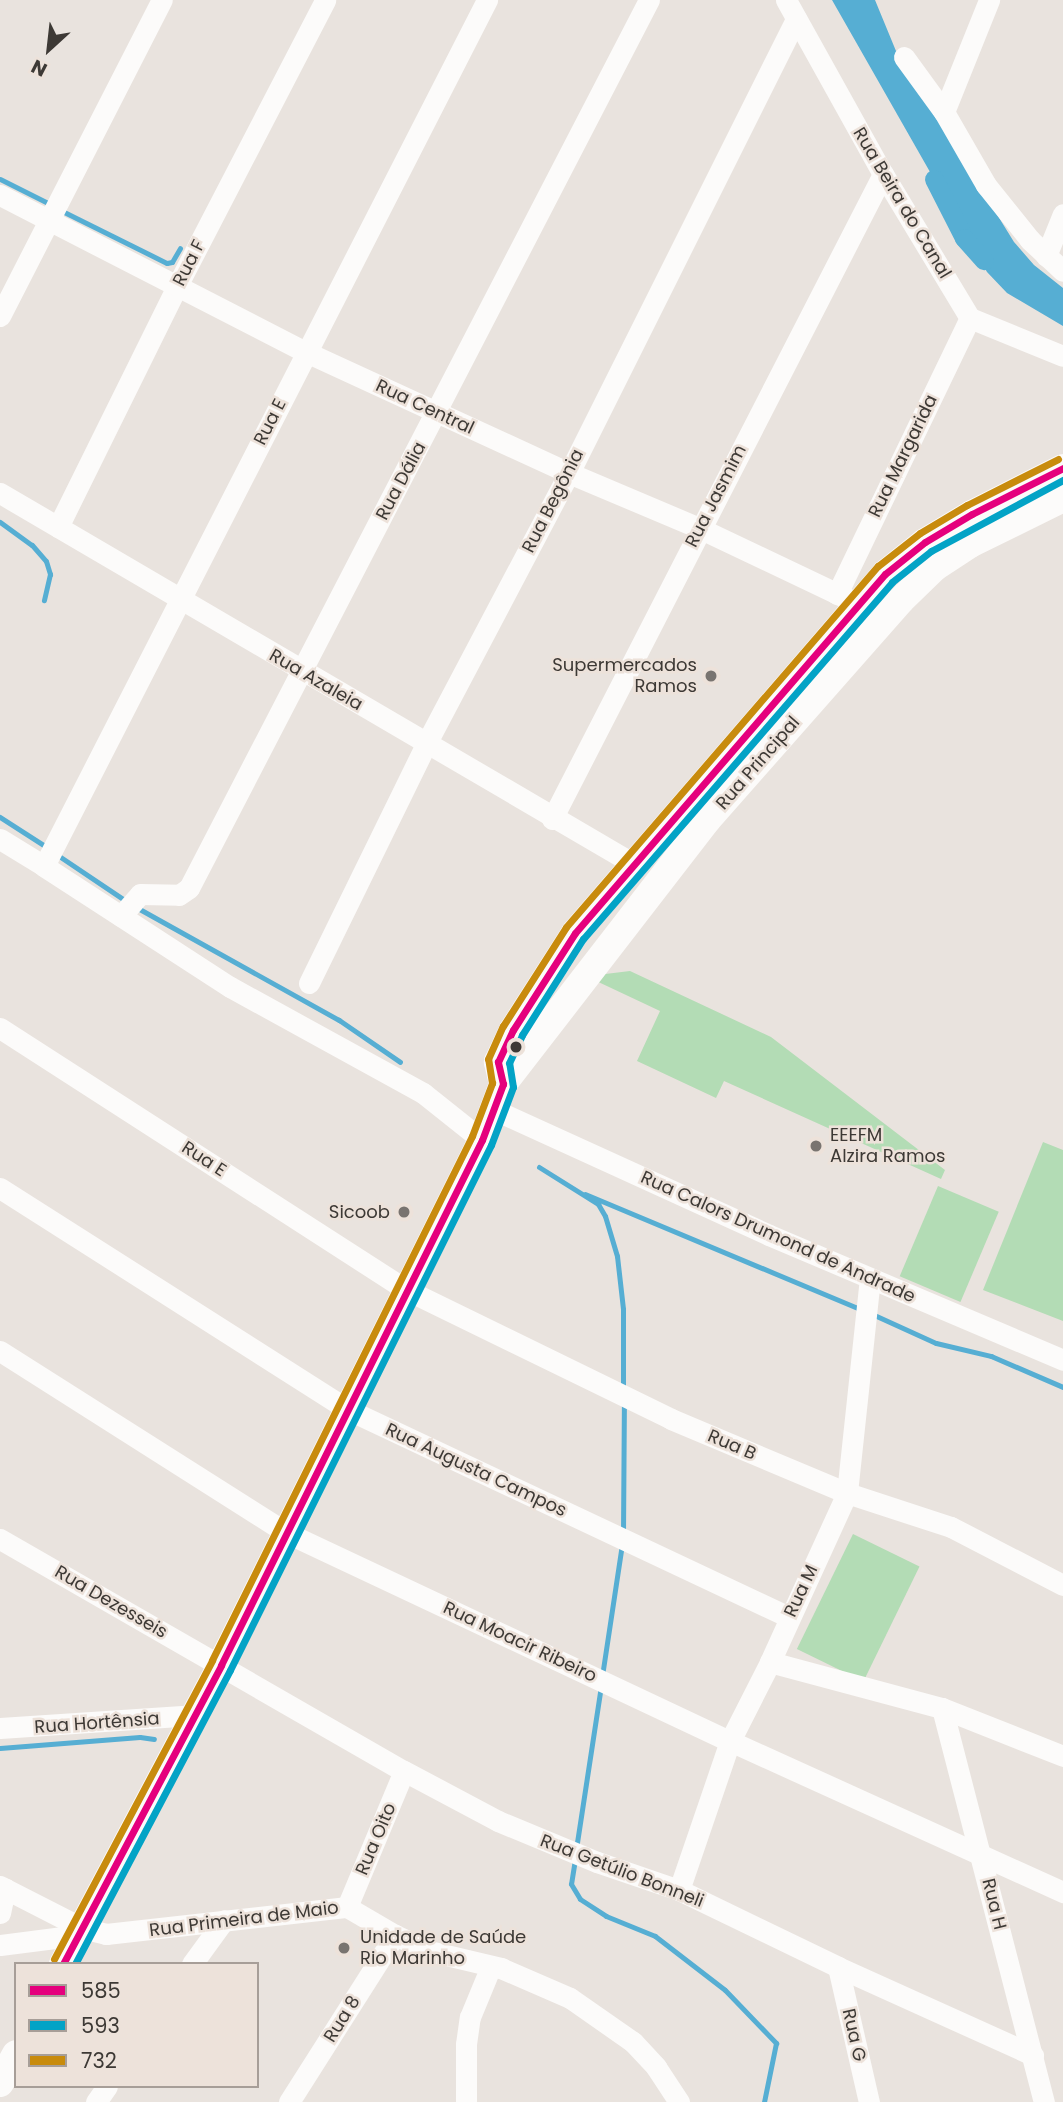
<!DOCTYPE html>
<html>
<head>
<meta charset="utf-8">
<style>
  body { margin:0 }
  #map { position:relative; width:1063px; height:2102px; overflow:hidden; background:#e9e3de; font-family:Poppins,sans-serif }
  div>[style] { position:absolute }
  .green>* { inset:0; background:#b3dcb5; transform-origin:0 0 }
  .water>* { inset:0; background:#56aed3 }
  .stream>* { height:5px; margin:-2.5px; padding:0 2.5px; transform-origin:2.5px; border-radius:2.5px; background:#56aed3 }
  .canal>* { height:19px; margin:-9.5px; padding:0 9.5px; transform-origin:9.5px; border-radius:9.5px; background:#56aed3 }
  .minor>* { height:21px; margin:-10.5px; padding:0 10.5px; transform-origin:10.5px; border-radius:10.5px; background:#fcfbfa }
  .major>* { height:28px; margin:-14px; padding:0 14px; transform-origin:14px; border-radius:14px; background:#fcfbfa }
  .bus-1>* { height:7px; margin:-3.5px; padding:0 3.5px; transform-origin:3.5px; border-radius:3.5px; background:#e5007d }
  .bus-2>* { height:7px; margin:-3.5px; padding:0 3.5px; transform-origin:3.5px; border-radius:3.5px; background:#03a3c6 }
  .bus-3>* { height:7px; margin:-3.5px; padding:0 3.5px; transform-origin:3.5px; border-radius:3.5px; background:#c88b0d }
  .dots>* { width:19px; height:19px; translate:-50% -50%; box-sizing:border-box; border:4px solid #ede2da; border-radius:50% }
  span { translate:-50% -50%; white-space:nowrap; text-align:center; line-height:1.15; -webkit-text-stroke:5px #ede2da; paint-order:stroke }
  .street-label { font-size:18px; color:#3d3935 }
  .poi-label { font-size:18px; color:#3d3935 }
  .right { translate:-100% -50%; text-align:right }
  .left { translate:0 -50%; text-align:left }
  .legend { position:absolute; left:14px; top:1962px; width:245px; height:126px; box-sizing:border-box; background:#ede2da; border:2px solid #a79e98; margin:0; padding:9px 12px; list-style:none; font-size:21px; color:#3d3935 }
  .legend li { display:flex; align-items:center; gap:14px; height:35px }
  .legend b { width:35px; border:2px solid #a79e98 }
  .north { position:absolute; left:14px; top:14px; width:70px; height:70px; -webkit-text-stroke:5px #ede2da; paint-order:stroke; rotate:207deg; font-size:19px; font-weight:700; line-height:28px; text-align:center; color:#3d3935 }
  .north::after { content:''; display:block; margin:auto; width:24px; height:32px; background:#3d3935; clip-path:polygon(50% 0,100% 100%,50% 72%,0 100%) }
</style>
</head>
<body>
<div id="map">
  <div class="green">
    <i style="clip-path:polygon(630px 971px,771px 1037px,945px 1170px,941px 1179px,724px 1081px,716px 1098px,637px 1061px,660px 1011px,592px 979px,597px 975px)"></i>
    <i style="clip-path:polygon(1043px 1142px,1063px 1150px,1063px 1321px,983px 1290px)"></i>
    <i style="left:938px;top:1186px;width:66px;height:98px;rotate:23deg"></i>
    <i style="left:853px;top:1534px;width:74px;height:128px;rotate:26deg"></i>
  </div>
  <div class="water">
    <i style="clip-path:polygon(832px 0,875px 0,896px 51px,1014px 242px,1034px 265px,1063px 288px,1063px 326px,1007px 293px,987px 272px)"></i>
  </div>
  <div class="stream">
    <i style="left:0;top:179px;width:58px;rotate:26.6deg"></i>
    <i style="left:60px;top:210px;width:119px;rotate:26.4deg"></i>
    <i style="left:167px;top:263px;width:5px;rotate:-11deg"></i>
    <i style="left:172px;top:262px;width:16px;rotate:-60deg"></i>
    <i style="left:0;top:522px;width:39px;rotate:36deg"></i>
    <i style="left:32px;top:545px;width:21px;rotate:49deg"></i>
    <i style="left:46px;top:561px;width:14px;rotate:73deg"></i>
    <i style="left:50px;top:574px;width:27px;rotate:103deg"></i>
    <i style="left:0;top:817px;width:57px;rotate:32.9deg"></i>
    <i style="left:56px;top:854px;width:84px;rotate:33.9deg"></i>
    <i style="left:134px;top:906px;width:235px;rotate:29.1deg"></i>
    <i style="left:339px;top:1020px;width:74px;rotate:34.5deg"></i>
    <i style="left:539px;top:1167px;width:70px;rotate:32.1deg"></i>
    <i style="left:598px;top:1204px;width:14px;rotate:60deg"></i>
    <i style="left:605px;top:1216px;width:42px;rotate:73.3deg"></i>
    <i style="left:617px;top:1256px;width:53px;rotate:83.5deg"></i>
    <i style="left:623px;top:1309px;width:82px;rotate:90deg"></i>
    <i style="left:585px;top:1194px;width:298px;rotate:22.7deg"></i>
    <i style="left:872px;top:1314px;width:70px;rotate:24.4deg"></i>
    <i style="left:936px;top:1343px;width:57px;rotate:13.3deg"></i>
    <i style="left:991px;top:1356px;width:78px;rotate:23.3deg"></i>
    <i style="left:623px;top:1534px;width:133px;rotate:-89.6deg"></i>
    <i style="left:602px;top:1676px;width:134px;rotate:-81.4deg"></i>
    <i style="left:0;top:1748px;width:140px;rotate:-4.5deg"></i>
    <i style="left:140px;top:1737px;width:14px;rotate:8deg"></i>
    <i style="left:576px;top:1849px;width:165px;rotate:-81.3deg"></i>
    <i style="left:575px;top:1859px;width:25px;rotate:99deg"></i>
    <i style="left:571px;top:1884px;width:17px;rotate:59deg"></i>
    <i style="left:580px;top:1899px;width:31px;rotate:33deg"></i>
    <i style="left:606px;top:1916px;width:53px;rotate:22.2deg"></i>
    <i style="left:655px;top:1936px;width:88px;rotate:37.6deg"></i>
    <i style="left:725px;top:1990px;width:74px;rotate:46.1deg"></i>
    <i style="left:776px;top:2043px;width:60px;rotate:101.5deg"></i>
  </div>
  <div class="canal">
    <i style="left:934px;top:179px;width:66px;rotate:63deg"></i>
    <i style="left:964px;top:238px;width:30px;rotate:48deg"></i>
  </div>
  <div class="minor">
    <i style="left:786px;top:0;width:199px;rotate:60.9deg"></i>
    <i style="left:883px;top:174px;width:168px;rotate:58.9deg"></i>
    <i style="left:970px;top:318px;width:100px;rotate:22.2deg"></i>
    <i style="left:904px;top:57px;width:68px;rotate:54deg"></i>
    <i style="left:944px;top:112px;width:84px;rotate:60.1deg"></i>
    <i style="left:986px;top:185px;width:70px;rotate:51.3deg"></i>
    <i style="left:1030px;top:240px;width:45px;rotate:43.2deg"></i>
    <i style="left:944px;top:112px;width:121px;rotate:-68.1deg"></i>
    <i style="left:0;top:195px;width:344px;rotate:27.2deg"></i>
    <i style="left:306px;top:352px;width:289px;rotate:24.7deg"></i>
    <i style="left:569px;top:473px;width:141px;rotate:22.9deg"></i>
    <i style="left:699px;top:528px;width:177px;rotate:25.4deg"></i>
    <i style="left:1046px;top:256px;width:45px;rotate:-68deg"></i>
    <i style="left:0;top:316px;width:355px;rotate:-62.9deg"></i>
    <i style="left:0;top:493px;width:735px;rotate:30.34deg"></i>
    <i style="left:58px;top:527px;width:269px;rotate:-63.7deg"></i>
    <i style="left:177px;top:286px;width:322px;rotate:-62.6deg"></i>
    <i style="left:837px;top:594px;width:306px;rotate:-64.3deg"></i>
    <i style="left:552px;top:819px;width:725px;rotate:-62.83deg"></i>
    <i style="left:0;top:839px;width:52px;rotate:31.5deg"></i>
    <i style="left:121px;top:916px;width:29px;rotate:-49deg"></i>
    <i style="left:140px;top:894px;width:39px;rotate:1deg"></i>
    <i style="left:179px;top:895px;width:12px;rotate:-35deg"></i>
    <i style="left:189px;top:888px;width:1000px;rotate:-62.62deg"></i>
    <i style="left:309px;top:983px;width:266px;rotate:-63.9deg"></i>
    <i style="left:426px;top:744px;width:306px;rotate:-62.2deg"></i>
    <i style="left:569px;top:473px;width:508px;rotate:-63.43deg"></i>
    <i style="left:0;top:1028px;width:484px;rotate:32.8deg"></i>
    <i style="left:407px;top:1290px;width:294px;rotate:26deg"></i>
    <i style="left:671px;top:1419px;width:191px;rotate:22.8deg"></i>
    <i style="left:847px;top:1493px;width:109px;rotate:18.1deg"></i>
    <i style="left:951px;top:1527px;width:126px;rotate:27.4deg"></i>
    <i style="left:495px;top:1110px;width:301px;rotate:24.5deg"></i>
    <i style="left:769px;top:1235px;width:319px;rotate:23deg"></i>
    <i style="left:482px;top:1140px;width:75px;rotate:-141.5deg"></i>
    <i style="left:423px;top:1093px;width:220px;rotate:-151.2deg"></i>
    <i style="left:230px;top:987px;width:222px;rotate:-147deg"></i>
    <i style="left:44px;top:866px;width:973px;rotate:-62.91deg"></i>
    <i style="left:0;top:1188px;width:414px;rotate:32.5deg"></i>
    <i style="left:349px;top:1410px;width:485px;rotate:25.2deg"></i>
    <i style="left:0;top:1351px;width:338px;rotate:32.4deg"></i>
    <i style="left:285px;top:1532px;width:492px;rotate:25.2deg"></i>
    <i style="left:730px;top:1741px;width:366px;rotate:24.4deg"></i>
    <i style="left:0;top:1539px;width:466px;rotate:29.9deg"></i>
    <i style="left:404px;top:1771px;width:106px;rotate:28deg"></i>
    <i style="left:498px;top:1821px;width:107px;rotate:22.5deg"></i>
    <i style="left:597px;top:1862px;width:87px;rotate:18.9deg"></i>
    <i style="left:679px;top:1890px;width:177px;rotate:25.8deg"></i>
    <i style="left:838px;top:1967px;width:214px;rotate:24.3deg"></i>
    <i style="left:770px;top:1662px;width:178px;rotate:15deg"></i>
    <i style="left:942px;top:1708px;width:130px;rotate:21.6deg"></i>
    <i style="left:942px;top:1708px;width:407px;rotate:75.5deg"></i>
    <i style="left:0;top:1728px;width:194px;rotate:-3.8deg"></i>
    <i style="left:0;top:1886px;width:92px;rotate:27.1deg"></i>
    <i style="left:82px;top:1928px;width:25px;rotate:14deg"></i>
    <i style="left:106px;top:1934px;width:243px;rotate:-6.4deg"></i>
    <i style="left:347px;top:1907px;width:56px;rotate:30.3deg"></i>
    <i style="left:395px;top:1935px;width:38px;rotate:25deg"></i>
    <i style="left:429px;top:1951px;width:74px;rotate:13.3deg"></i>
    <i style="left:501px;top:1968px;width:75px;rotate:23.5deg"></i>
    <i style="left:570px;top:1998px;width:77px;rotate:34.9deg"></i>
    <i style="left:633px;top:2042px;width:34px;rotate:47deg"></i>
    <i style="left:656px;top:2067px;width:42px;rotate:56.7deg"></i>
    <i style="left:679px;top:1890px;width:157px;rotate:-71.1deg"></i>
    <i style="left:730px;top:1741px;width:89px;rotate:-63.1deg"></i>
    <i style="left:770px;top:1662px;width:186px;rotate:-65.5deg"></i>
    <i style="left:847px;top:1493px;width:215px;rotate:-83.9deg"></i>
    <i style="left:347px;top:1907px;width:147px;rotate:-67.3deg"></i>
    <i style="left:0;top:1913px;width:25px;rotate:-78deg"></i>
    <i style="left:0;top:1945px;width:79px;rotate:-7.3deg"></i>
    <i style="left:192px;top:1964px;width:54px;rotate:-54deg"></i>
    <i style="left:838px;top:1967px;width:139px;rotate:77.1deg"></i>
    <i style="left:96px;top:2102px;width:19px;rotate:-55deg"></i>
    <i style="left:289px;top:2102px;width:198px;rotate:-57.6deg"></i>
    <i style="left:466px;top:2102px;width:58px;rotate:-90deg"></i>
    <i style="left:466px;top:2044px;width:27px;rotate:-82deg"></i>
    <i style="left:470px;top:2017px;width:55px;rotate:-67.6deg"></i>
  </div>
  <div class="major">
    <i style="left:503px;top:1084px;width:23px;rotate:-103deg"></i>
    <i style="left:498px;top:1062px;width:35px;rotate:-65deg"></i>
    <i style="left:513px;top:1030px;width:115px;rotate:-57.4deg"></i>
    <i style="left:575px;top:933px;width:435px;rotate:-49.2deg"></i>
    <i style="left:859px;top:604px;width:40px;rotate:-49deg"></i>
    <i style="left:885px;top:574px;width:51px;rotate:-38.7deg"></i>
    <i style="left:925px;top:542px;width:55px;rotate:-30.8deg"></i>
    <i style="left:972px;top:514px;width:102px;rotate:-26.8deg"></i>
    <i style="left:63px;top:1964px;width:338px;rotate:-62.1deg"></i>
    <i style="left:221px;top:1665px;width:586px;rotate:-63.57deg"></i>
    <i style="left:482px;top:1140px;width:60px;rotate:-69.4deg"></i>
    <i style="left:503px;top:1084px;width:334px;rotate:-52.3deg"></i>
    <i style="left:707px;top:820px;width:293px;rotate:-48.6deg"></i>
    <i style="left:901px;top:600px;width:47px;rotate:-44.1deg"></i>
    <i style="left:935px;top:567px;width:42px;rotate:-33.3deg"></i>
    <i style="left:970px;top:544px;width:104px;rotate:-26.3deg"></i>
    <i style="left:0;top:2083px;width:33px;rotate:-61deg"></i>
  </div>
  <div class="bus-1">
    <i style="left:63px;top:1964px;width:338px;rotate:-62.1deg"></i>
    <i style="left:221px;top:1665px;width:586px;rotate:-63.57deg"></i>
    <i style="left:482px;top:1140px;width:60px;rotate:-69.4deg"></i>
    <i style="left:503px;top:1084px;width:23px;rotate:-103deg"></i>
    <i style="left:498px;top:1062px;width:35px;rotate:-65deg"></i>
    <i style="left:513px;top:1030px;width:115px;rotate:-57.4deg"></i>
    <i style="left:575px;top:933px;width:474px;rotate:-49.2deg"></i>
    <i style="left:885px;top:574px;width:51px;rotate:-38.7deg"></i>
    <i style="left:925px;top:542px;width:55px;rotate:-30.8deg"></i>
    <i style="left:972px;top:514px;width:102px;rotate:-26.8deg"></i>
  </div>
  <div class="bus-2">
    <i style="left:75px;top:1964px;width:332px;rotate:-62.2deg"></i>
    <i style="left:230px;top:1670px;width:586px;rotate:-63.57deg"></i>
    <i style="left:491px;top:1145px;width:62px;rotate:-69.2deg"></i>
    <i style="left:513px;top:1087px;width:24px;rotate:-99deg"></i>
    <i style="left:509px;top:1063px;width:31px;rotate:-65deg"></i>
    <i style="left:522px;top:1035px;width:114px;rotate:-57.6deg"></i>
    <i style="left:583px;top:939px;width:472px;rotate:-49.1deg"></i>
    <i style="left:892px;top:582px;width:50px;rotate:-38.5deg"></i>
    <i style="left:931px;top:551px;width:150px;rotate:-28.3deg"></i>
  </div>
  <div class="bus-3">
    <i style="left:54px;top:1959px;width:338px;rotate:-62.1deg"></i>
    <i style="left:212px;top:1660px;width:585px;rotate:-63.61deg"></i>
    <i style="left:472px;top:1136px;width:57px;rotate:-69.3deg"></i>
    <i style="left:492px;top:1083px;width:24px;rotate:-99deg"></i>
    <i style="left:488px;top:1059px;width:36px;rotate:-66deg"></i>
    <i style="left:503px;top:1026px;width:117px;rotate:-57.5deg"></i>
    <i style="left:566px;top:927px;width:477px;rotate:-49.2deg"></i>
    <i style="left:878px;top:566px;width:53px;rotate:-38.2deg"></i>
    <i style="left:920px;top:533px;width:55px;rotate:-30.8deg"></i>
    <i style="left:967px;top:505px;width:102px;rotate:-26.8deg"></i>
  </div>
  <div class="dots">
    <i style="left:711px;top:676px;background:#797470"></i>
    <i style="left:516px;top:1047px;background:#3d3935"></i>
    <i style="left:816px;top:1146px;background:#797470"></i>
    <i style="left:404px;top:1212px;background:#797470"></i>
    <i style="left:344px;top:1948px;background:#797470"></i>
  </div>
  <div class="street-label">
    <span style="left:902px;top:203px;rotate:59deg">Rua Beira do Canal</span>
    <span style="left:189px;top:263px;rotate:-63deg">Rua F</span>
    <span style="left:425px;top:407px;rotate:25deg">Rua Central</span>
    <span style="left:270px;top:422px;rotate:-63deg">Rua E</span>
    <span style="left:903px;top:456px;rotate:-64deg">Rua Margarida</span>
    <span style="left:401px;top:481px;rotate:-62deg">Rua Dália</span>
    <span style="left:716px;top:496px;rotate:-63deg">Rua Jasmim</span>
    <span style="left:553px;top:501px;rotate:-63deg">Rua Begônia</span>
    <span style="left:316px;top:680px;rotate:30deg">Rua Azaleia</span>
    <span style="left:758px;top:763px;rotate:-49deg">Rua Principal</span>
    <span style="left:204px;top:1159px;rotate:33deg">Rua E</span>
    <span style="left:778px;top:1237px;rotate:24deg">Rua Calors Drumond de Andrade</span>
    <span style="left:732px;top:1445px;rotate:23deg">Rua B</span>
    <span style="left:476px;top:1470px;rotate:25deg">Rua Augusta Campos</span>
    <span style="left:801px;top:1591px;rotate:-65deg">Rua M</span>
    <span style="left:111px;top:1602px;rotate:30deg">Rua Dezesseis</span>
    <span style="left:520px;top:1642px;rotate:25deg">Rua Moacir Ribeiro</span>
    <span style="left:97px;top:1723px;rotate:-4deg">Rua Hortênsia</span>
    <span style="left:376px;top:1839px;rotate:-67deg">Rua Oito</span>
    <span style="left:622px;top:1871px;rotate:21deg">Rua Getúlio Bonneli</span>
    <span style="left:994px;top:1904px;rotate:76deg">Rua H</span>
    <span style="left:244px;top:1919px;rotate:-7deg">Rua Primeira de Maio</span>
    <span style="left:342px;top:2019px;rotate:-58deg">Rua 8</span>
    <span style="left:854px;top:2035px;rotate:77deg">Rua G</span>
  </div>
  <div class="poi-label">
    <span class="right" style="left:697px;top:676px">Supermercados<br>Ramos</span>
    <span class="left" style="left:830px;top:1146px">EEEFM<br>Alzira Ramos</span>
    <span class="right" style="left:390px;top:1212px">Sicoob</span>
    <span class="left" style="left:360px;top:1948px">Unidade de Saúde<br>Rio Marinho</span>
  </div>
  <ul class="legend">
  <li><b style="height:9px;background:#e5007d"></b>585</li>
  <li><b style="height:9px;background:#03a3c6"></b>593</li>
  <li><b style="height:9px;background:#c88b0d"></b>732</li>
  </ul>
  <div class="north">N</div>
</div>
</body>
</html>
